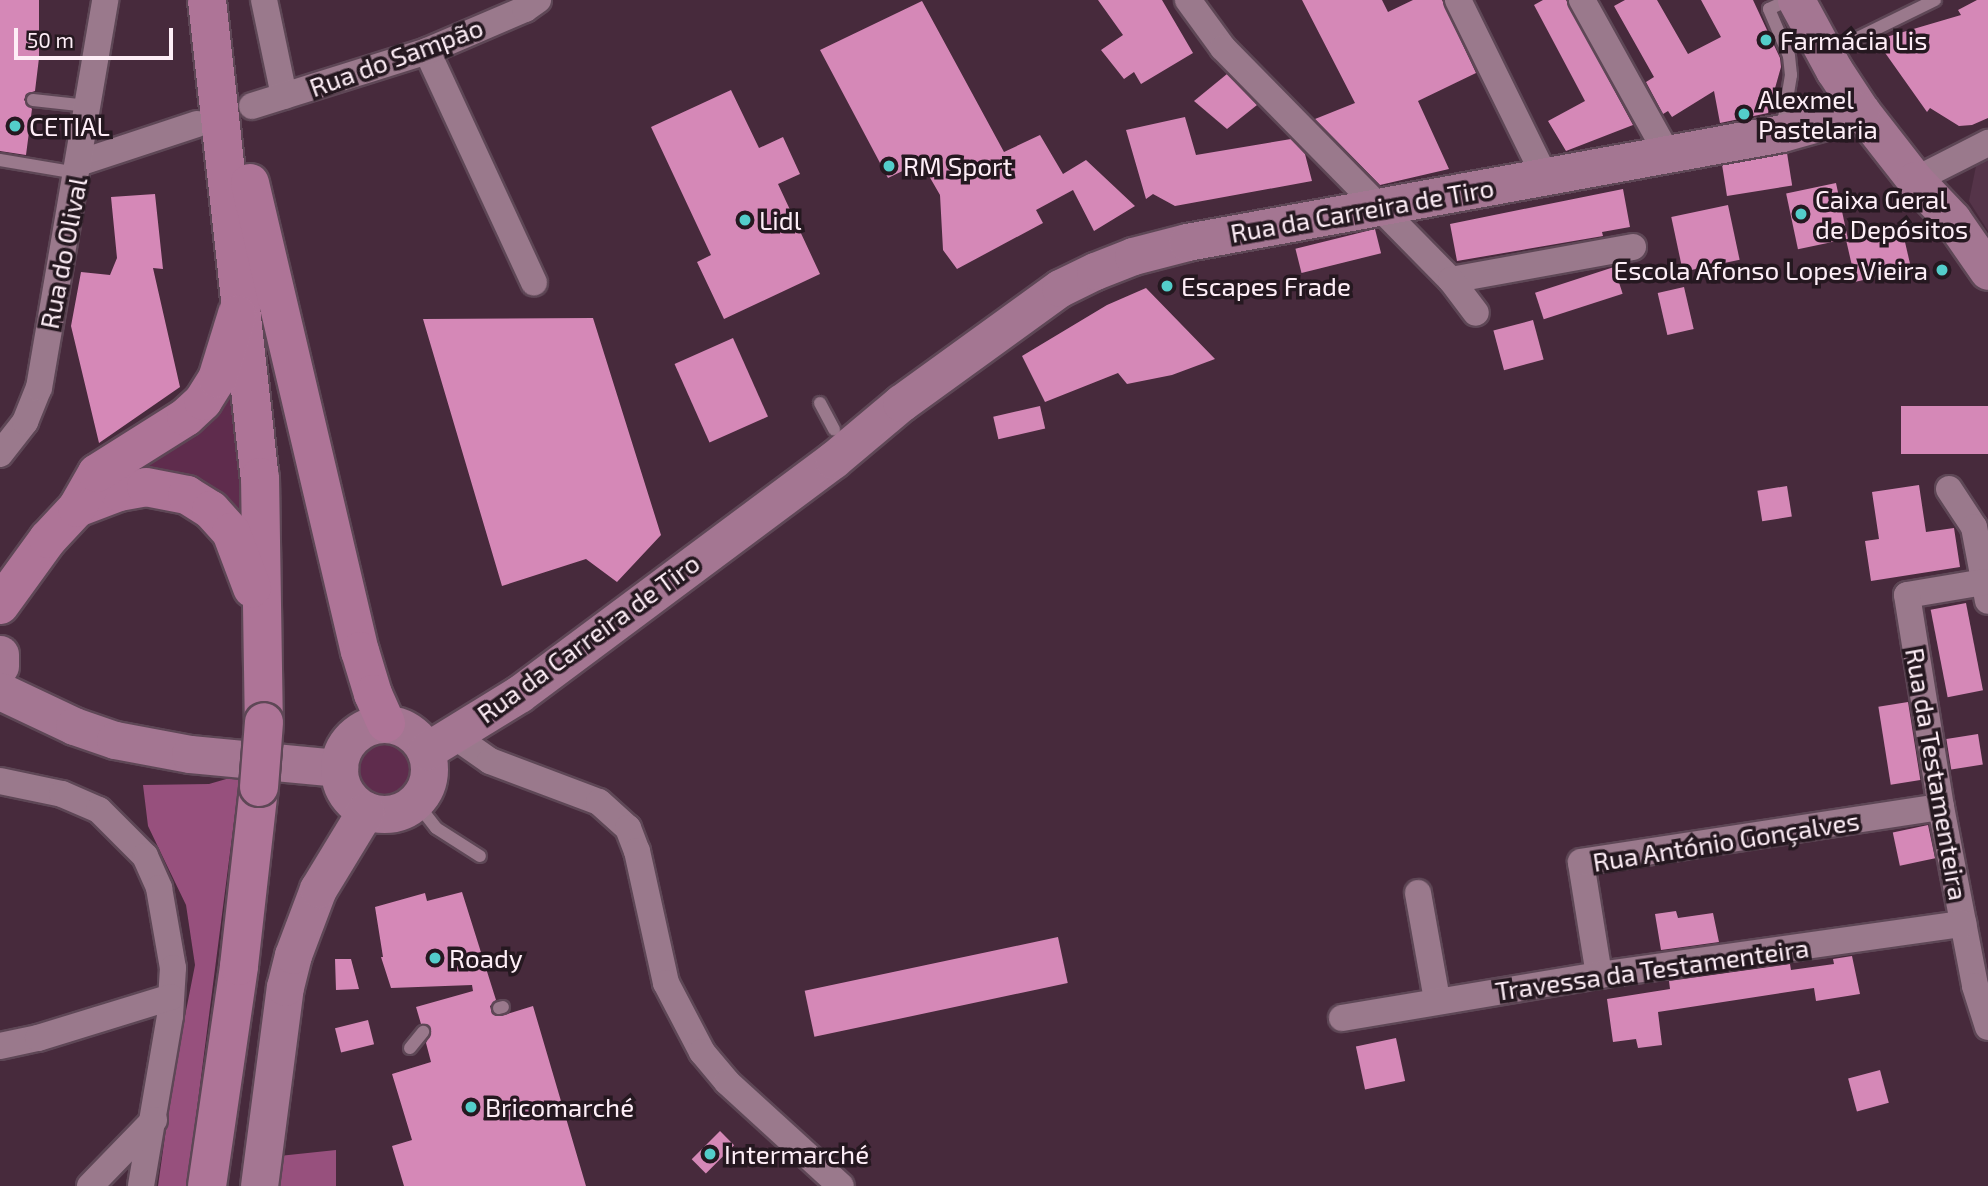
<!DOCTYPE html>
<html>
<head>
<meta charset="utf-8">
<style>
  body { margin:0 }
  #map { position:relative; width:1988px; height:1186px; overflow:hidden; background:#472a3c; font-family:"Exo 2",sans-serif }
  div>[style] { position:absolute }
  .built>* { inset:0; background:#553449 }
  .green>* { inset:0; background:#5f2c4d }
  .forest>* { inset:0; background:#97507d }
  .building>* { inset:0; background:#d588b7; transform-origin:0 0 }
  .roads { filter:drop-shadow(2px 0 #5e4756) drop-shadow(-2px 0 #5e4756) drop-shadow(0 2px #5e4756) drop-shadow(0 -2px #5e4756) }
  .lane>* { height:12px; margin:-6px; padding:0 6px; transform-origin:6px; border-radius:6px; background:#9a798c }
  .street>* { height:26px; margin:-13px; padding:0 13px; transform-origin:13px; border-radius:13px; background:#9a798c }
  .secondary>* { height:37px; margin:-18.5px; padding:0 18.5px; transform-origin:18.5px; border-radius:18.5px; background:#a47692 }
  .secondary>.ring { margin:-18.5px; padding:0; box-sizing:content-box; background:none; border:37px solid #a47692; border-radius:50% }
  .primary>* { height:38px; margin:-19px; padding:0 19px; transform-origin:19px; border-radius:19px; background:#ae7497 }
  .bridges { filter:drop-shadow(2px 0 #5e4756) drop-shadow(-2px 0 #5e4756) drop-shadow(0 2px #5e4756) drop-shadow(0 -2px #5e4756) }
  .primary-bridge>* { height:38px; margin:-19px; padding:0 19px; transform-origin:19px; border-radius:19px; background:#ae7497 }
  .dots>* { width:19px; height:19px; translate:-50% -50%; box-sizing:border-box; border:4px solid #251820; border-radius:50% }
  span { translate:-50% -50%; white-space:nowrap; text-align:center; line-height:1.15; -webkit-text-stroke:7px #251820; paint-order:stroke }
  .poi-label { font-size:26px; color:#feeef7 }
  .left { translate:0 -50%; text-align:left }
  .right { translate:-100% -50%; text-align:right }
  .street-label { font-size:26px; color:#feeef7 }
  .scale { position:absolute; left:14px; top:28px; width:159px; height:32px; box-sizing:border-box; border:4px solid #feeef7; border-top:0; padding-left:9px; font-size:21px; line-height:24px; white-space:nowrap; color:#feeef7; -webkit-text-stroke:5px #251820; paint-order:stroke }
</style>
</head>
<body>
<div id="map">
  <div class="built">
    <i style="clip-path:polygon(1988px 155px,1988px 231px,1969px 201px,1976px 166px)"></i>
  </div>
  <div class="green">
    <i style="clip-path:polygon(233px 382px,245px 525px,112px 477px)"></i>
    <i style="clip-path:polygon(385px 738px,403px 747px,413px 764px,414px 774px,408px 791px,393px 803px,371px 797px,357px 781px,354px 768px,361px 746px)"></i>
  </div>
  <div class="forest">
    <i style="clip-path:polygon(240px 775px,187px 1186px,158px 1186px,174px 1072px,195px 965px,186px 905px,148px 826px,143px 785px,209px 784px)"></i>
    <i style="clip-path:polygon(336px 1150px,336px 1186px,276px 1186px,279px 1156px)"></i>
  </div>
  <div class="building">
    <i style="clip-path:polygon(0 0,39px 0,39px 58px,35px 91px,26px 94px,24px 100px,32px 109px,26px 155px,0 151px)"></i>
    <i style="clip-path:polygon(1098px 0,1162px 0,1193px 53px,1141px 84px,1134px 72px,1124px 79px,1101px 50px,1123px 35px)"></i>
    <i style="clip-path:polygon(1302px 0,1382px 0,1388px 12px,1413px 0,1442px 0,1476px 73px,1418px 101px,1449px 169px,1380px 185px,1315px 119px,1355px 103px)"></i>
    <i style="clip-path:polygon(1543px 0,1566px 0,1633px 125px,1566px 151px,1548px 121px,1585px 101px,1534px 5px)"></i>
    <i style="clip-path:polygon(1625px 0,1657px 0,1688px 54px,1721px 37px,1701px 0,1753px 0,1780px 58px,1781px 67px,1768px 113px,1720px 123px,1714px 91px,1672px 117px,1668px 111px,1663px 114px,1646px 82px,1654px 77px,1614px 6px)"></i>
    <i style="clip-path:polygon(1977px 0,1988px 0,1988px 118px,1972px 125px,1959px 126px,1930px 108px,1927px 112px,1876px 40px,1961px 15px,1958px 10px)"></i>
    <i style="clip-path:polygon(922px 1px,1004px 152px,1040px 135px,1063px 174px,1086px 160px,1135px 206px,1094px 231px,1073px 190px,1036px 210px,1043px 223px,957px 269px,943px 250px,940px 195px,921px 162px,888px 178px,820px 50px)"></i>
    <i style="clip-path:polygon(1227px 74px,1257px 105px,1227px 129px,1194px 101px)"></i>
    <i style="clip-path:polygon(731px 90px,759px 148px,783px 137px,800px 174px,778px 184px,820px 274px,724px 319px,697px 262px,711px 255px,651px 127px)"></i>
    <i style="clip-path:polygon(1185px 117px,1196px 155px,1291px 139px,1305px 154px,1312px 181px,1175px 206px,1153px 194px,1146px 199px,1126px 130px)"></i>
    <i style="left:1787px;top:153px;width:33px;height:66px;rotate:81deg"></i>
    <i style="left:1836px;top:183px;width:57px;height:51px;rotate:78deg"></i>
    <i style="clip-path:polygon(1623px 189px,1630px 227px,1602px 232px,1603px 236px,1457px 261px,1450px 224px)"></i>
    <i style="clip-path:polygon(155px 194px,163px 269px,153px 268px,180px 387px,99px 443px,71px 326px,81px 272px,110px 275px,117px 258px,111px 197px)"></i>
    <i style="left:1728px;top:205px;width:56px;height:58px;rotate:78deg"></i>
    <i style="left:1375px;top:229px;width:25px;height:82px;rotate:76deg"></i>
    <i style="left:1902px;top:229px;width:41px;height:57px;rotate:77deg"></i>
    <i style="left:1614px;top:267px;width:28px;height:83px;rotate:72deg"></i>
    <i style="left:1684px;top:287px;width:43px;height:27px;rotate:77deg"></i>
    <i style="clip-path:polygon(1146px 288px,1215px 359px,1172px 375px,1127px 384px,1118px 373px,1045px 402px,1022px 356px,1107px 305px)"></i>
    <i style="clip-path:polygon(593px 318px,661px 535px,617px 582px,586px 559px,502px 586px,423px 319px)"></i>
    <i style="left:1533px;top:320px;width:41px;height:41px;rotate:75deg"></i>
    <i style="left:733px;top:338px;width:86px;height:64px;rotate:66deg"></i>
    <i style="left:1040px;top:406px;width:23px;height:48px;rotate:77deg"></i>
    <i style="left:1988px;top:406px;width:48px;height:87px;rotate:90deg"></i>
    <i style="clip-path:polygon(1919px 485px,1926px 532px,1954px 528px,1960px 567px,1871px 581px,1865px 541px,1879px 539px,1872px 492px)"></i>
    <i style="left:1787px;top:486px;width:31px;height:30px;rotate:81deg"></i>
    <i style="left:1966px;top:603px;width:89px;height:36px;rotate:79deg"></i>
    <i style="left:1908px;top:702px;width:79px;height:30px;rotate:81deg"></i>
    <i style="left:1978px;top:734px;width:31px;height:32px;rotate:81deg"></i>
    <i style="left:1928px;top:825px;width:34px;height:36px;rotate:78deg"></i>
    <i style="clip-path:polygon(462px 892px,496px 1000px,490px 1006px,492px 1014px,501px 1016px,533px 1006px,586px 1186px,404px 1186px,392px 1146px,412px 1140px,392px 1074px,431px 1062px,426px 1043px,431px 1030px,428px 1025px,421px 1024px,416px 1007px,473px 991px,472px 985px,391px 988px,381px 957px,383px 957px,375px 907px,425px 893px,427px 901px)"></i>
    <i style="clip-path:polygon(1676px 911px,1678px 918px,1713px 913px,1719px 942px,1661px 950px,1655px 914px)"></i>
    <i style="left:1058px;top:937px;width:47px;height:259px;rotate:78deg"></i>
    <i style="clip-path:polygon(1852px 956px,1860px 994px,1816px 1001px,1814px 988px,1658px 1012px,1662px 1045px,1638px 1048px,1636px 1039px,1613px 1042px,1607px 999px,1670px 989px,1669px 981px,1790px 964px,1791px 970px,1834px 964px,1833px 959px)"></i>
    <i style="clip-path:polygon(335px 959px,351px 959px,359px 989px,336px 990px)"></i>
    <i style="left:368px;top:1020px;width:25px;height:34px;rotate:76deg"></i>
    <i style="left:1396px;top:1038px;width:44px;height:41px;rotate:78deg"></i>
    <i style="left:1880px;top:1070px;width:34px;height:33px;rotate:75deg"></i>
    <i style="left:720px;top:1131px;width:20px;height:40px;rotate:45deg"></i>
  </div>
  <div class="roads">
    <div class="lane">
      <i style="left:1829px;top:52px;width:118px;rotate:-26.1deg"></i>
      <i style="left:33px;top:100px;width:55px;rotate:6.2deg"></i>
      <i style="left:1782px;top:130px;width:56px;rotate:-80.7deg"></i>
      <i style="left:1791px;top:75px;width:19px;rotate:-96deg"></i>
      <i style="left:1789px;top:56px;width:51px;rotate:-113.1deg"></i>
      <i style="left:1769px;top:9px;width:21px;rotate:-25deg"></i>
      <i style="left:0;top:160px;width:78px;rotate:9.6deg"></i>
      <i style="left:820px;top:403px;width:30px;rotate:62deg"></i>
      <i style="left:415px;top:801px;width:34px;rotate:52deg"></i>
      <i style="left:436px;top:828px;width:52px;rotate:32.5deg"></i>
      <i style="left:499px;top:1008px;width:4px;rotate:-14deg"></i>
      <i style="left:410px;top:1048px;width:21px;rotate:-51deg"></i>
    </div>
    <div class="street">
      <i style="left:264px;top:0;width:98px;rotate:78.2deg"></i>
      <i style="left:1188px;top:0;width:59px;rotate:53.9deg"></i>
      <i style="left:1223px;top:48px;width:325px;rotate:45.5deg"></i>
      <i style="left:1451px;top:280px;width:185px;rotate:-10.3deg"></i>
      <i style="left:1458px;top:0;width:197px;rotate:63.8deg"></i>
      <i style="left:1582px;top:0;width:177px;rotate:61deg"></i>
      <i style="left:427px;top:51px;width:255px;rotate:65.2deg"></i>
      <i style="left:252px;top:106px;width:183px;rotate:-17.4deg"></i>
      <i style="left:427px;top:51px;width:107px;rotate:-23.2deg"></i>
      <i style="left:525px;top:9px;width:16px;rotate:-35deg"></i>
      <i style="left:79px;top:163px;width:124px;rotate:-18.3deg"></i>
      <i style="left:1915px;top:180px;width:82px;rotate:-26.9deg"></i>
      <i style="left:1451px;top:280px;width:41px;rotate:52.9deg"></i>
      <i style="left:0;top:454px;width:41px;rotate:-52deg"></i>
      <i style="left:25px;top:422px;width:37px;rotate:-68deg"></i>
      <i style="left:39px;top:388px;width:394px;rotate:-80.3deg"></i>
      <i style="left:1949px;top:489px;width:45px;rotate:56.7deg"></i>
      <i style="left:1974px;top:527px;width:75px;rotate:79.3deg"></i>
      <i style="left:1984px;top:582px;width:78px;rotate:170.4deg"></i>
      <i style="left:1907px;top:595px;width:215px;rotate:80.9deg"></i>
      <i style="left:1941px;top:807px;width:182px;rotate:79.2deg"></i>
      <i style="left:1975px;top:986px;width:43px;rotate:72.4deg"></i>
      <i style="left:453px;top:735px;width:45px;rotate:35.1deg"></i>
      <i style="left:490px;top:761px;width:116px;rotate:20.6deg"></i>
      <i style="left:599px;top:802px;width:39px;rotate:42deg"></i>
      <i style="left:628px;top:828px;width:25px;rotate:69deg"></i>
      <i style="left:637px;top:851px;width:135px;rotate:77.6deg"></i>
      <i style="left:666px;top:983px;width:78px;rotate:62.4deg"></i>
      <i style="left:702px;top:1052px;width:39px;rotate:50deg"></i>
      <i style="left:727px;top:1082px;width:154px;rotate:42.4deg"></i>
      <i style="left:0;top:781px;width:63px;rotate:11.8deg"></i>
      <i style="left:62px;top:794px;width:40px;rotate:23.4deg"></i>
      <i style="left:99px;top:810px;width:65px;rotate:45deg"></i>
      <i style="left:145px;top:856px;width:35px;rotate:66deg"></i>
      <i style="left:159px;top:888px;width:81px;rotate:80.1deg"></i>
      <i style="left:173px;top:968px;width:48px;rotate:93.6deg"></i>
      <i style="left:170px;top:1016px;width:172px;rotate:99.7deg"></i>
      <i style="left:1418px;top:893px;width:109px;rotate:79.9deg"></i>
      <i style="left:1599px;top:975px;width:114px;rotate:-99.1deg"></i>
      <i style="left:1581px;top:862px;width:364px;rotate:-8.7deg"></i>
      <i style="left:1342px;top:1018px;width:261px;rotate:-9.5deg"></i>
      <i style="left:1599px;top:975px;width:368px;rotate:-8deg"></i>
      <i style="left:0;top:1046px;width:39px;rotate:-12deg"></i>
      <i style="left:38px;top:1038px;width:139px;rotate:-17.1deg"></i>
      <i style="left:90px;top:1186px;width:92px;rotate:-45.9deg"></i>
    </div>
    <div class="secondary">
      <i style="left:1796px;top:0;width:80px;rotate:61.5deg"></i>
      <i style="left:1834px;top:70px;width:49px;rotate:56.6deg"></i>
      <i style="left:1861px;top:111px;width:88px;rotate:52deg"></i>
      <i style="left:1915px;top:180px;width:54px;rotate:46.5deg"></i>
      <i style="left:1952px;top:219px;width:63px;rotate:55.3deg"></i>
      <i style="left:0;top:654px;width:12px;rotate:90deg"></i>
      <i style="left:0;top:691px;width:82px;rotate:25.3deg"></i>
      <i style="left:74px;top:726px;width:43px;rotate:18.9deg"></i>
      <i style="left:115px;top:740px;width:76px;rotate:10.6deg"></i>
      <i style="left:190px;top:754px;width:150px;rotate:5.4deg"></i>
      <i class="ring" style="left:339px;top:724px;width:53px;height:53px"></i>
      <i style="left:426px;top:751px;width:109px;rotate:-31.5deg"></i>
      <i style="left:519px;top:694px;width:392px;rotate:-36.7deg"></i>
      <i style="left:833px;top:460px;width:89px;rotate:-40deg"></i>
      <i style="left:901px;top:403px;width:196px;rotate:-35.9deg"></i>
      <i style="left:1060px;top:288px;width:39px;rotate:-26deg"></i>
      <i style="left:1095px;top:271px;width:41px;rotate:-21.5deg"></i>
      <i style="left:1133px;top:256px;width:56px;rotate:-14.5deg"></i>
      <i style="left:1187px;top:242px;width:605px;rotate:-10.38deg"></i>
      <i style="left:1782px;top:133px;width:82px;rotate:-15.6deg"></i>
      <i style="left:259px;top:1186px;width:201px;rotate:-82.6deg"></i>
      <i style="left:285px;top:987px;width:33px;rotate:-76deg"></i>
      <i style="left:293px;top:955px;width:71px;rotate:-69.3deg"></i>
      <i style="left:318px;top:889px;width:92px;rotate:-58.7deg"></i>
    </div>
    <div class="primary">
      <i style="left:207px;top:0;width:480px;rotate:83.7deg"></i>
      <i style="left:260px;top:477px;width:245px;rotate:89.1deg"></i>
      <i style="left:250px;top:183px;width:481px;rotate:76.8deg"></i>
      <i style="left:360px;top:651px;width:45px;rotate:73.2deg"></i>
      <i style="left:373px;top:694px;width:32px;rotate:66deg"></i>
      <i style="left:77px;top:508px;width:45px;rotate:-20.9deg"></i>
      <i style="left:119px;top:492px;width:27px;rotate:-10deg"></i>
      <i style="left:146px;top:487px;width:42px;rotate:11deg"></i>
      <i style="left:187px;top:495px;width:28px;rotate:32deg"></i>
      <i style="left:211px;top:510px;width:30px;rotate:48deg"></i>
      <i style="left:231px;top:532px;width:60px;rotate:69.4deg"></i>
      <i style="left:0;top:605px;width:82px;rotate:-54deg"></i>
      <i style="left:48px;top:539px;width:42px;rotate:-46.9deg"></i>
      <i style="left:77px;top:508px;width:40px;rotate:-60.3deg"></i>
      <i style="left:97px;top:473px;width:105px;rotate:-32.2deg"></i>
      <i style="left:186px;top:417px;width:23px;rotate:-43deg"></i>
      <i style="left:203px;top:401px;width:26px;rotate:-58deg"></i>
      <i style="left:217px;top:379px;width:68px;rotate:-72.9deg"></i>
      <i style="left:207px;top:1186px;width:222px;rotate:-81.7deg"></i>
      <i style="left:239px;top:966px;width:180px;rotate:-83.6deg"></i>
    </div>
  </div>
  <div class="bridges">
    <div class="primary-bridge">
      <i style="left:259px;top:787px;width:65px;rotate:-85.6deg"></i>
    </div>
  </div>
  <div class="dots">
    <i style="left:1766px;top:40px;background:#53cdca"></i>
    <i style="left:1744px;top:114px;background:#53cdca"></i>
    <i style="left:15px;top:126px;background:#53cdca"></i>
    <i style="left:889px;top:166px;background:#53cdca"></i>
    <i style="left:1801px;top:214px;background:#53cdca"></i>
    <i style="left:745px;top:220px;background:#53cdca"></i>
    <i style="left:1942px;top:270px;background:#53cdca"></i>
    <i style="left:1167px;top:286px;background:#53cdca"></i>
    <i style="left:435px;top:958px;background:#53cdca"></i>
    <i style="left:471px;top:1107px;background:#53cdca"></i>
    <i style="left:710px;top:1154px;background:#53cdca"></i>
  </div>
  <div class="poi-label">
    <span class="left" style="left:1780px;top:40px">Farmácia Lis</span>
    <span class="left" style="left:1758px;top:114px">Alexmel<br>Pastelaria</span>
    <span class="left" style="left:29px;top:126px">CETIAL</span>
    <span class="left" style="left:903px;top:166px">RM Sport</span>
    <span class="left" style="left:1815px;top:214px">Caixa Geral<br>de Depósitos</span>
    <span class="left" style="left:759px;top:220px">Lidl</span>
    <span class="right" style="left:1928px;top:270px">Escola Afonso Lopes Vieira</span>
    <span class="left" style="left:1181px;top:286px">Escapes Frade</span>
    <span class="left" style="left:449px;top:958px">Roady</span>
    <span class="left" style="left:485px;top:1107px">Bricomarché</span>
    <span class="left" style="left:724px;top:1154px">Intermarché</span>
  </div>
  <div class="street-label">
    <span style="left:396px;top:57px;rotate:-20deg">Rua do Sampão</span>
    <span style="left:1362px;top:210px;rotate:-10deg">Rua da Carreira de Tiro</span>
    <span style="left:63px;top:253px;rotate:-79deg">Rua do Olival</span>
    <span style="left:588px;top:638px;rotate:-36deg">Rua da Carreira de Tiro</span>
    <span style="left:1937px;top:774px;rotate:80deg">Rua da Testamenteira</span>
    <span style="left:1726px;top:841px;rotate:-9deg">Rua António Gonçalves</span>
    <span style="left:1652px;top:969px;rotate:-8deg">Travessa da Testamenteira</span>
  </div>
  <div class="scale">50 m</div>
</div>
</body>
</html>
